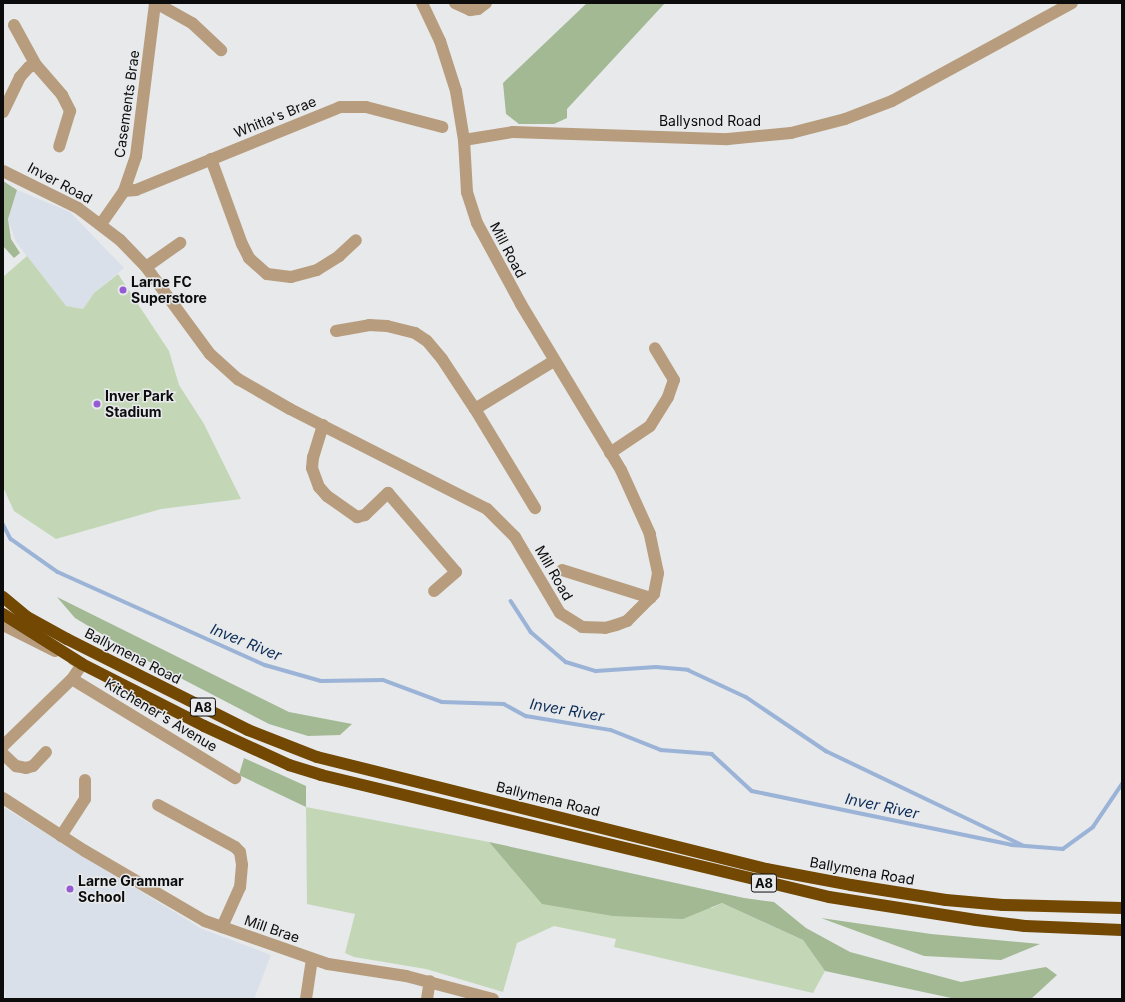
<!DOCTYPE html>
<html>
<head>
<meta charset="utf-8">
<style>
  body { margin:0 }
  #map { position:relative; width:1125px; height:1002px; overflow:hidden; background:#e7e9eb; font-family:Inter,sans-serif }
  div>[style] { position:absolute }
  .built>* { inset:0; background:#dae0e9 }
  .green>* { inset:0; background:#c3d7b7 }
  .forest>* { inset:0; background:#a2b994 }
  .stream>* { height:3.5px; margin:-1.75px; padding:0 1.75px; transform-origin:1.75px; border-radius:1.75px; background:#9bb3d6 }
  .minor>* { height:12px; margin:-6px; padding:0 6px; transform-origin:6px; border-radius:6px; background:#b79d7e }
  .highway>* { height:12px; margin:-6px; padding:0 6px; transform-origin:6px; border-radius:6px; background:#724802 }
  .dots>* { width:11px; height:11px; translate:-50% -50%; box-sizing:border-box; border:2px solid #e7e9eb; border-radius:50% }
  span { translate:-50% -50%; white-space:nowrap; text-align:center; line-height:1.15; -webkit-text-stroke:3px #e7e9eb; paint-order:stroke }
  .shield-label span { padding:1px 3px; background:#e7e9eb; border:1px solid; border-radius:3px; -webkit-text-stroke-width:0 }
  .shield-label { font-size:13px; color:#0c0c0d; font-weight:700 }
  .street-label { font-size:14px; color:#0c0c0d }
  .poi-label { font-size:14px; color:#0c0c0d; font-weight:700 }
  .left { translate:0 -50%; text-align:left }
  .water-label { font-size:15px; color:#0c2c57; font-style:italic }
  .frame { position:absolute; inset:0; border:4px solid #0c0c0d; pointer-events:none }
</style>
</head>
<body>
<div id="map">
  <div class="built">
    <i style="clip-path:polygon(17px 190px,70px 212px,124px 268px,94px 293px,83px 309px,65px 306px,16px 242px,8px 219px)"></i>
    <i style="clip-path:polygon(3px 807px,202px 929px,271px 955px,254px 999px,6px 999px,3px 982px)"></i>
  </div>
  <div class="green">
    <i style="clip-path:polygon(27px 256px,66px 306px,83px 309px,94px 293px,118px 274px,169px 351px,179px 385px,204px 424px,241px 499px,161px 509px,56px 539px,14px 511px,3px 487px,3px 277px)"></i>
    <i style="clip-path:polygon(306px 807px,489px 842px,543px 904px,712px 908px,722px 903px,803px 940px,825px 971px,813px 993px,614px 947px,616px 939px,554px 926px,517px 943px,503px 992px,426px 969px,354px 957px,345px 953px,355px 914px,307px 904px)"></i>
  </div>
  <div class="forest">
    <i style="clip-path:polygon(587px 3px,665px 3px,567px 109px,567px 118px,554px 124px,519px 124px,506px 114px,503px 83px)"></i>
    <i style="clip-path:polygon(3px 181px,17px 190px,8px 219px,11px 239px,20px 253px,14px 258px,3px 246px)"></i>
    <i style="clip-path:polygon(57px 597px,289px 712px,352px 724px,340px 735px,308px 736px,269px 724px,140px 657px,75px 618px)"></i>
    <i style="clip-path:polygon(244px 758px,306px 786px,306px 807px,239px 775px)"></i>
    <i style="clip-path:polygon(489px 842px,744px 898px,774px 902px,806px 928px,850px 952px,961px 982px,1046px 967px,1057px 975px,1031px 999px,956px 999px,825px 971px,803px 940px,722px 903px,683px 919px,613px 916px,542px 904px)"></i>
    <i style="clip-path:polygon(821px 918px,931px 934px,1040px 944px,1001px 960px,924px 956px)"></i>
  </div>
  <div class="stream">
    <i style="left:3px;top:524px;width:17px;rotate:62deg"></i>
    <i style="left:11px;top:539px;width:57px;rotate:35.1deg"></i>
    <i style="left:58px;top:572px;width:227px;rotate:24.2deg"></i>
    <i style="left:265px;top:665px;width:58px;rotate:15.9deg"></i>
    <i style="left:321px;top:681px;width:62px;rotate:-0.9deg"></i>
    <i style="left:383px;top:680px;width:63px;rotate:20.4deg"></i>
    <i style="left:442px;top:702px;width:62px;rotate:1.8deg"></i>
    <i style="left:504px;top:704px;width:25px;rotate:29deg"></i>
    <i style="left:526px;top:716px;width:86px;rotate:9.4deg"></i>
    <i style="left:611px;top:730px;width:54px;rotate:21.8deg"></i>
    <i style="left:661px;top:750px;width:51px;rotate:4.5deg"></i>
    <i style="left:712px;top:754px;width:54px;rotate:42.8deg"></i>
    <i style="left:752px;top:791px;width:266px;rotate:11.7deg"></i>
    <i style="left:1012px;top:845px;width:51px;rotate:4.5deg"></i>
    <i style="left:1063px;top:849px;width:37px;rotate:-36deg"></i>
    <i style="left:1093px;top:827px;width:52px;rotate:-56deg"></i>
    <i style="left:511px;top:601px;width:37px;rotate:57deg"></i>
    <i style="left:531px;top:632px;width:46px;rotate:40.6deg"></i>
    <i style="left:566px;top:662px;width:31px;rotate:17deg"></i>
    <i style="left:596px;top:671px;width:60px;rotate:-3.8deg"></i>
    <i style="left:656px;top:667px;width:32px;rotate:5deg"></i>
    <i style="left:688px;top:670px;width:64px;rotate:25deg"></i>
    <i style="left:746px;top:697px;width:97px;rotate:34deg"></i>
    <i style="left:826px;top:751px;width:217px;rotate:25.6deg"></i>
  </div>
  <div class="minor">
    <i style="left:156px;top:3px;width:41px;rotate:29.1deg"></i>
    <i style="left:192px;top:23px;width:40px;rotate:43deg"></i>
    <i style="left:455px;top:3px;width:17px;rotate:25deg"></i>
    <i style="left:470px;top:10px;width:8px;rotate:-7deg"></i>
    <i style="left:478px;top:9px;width:10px;rotate:-37deg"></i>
    <i style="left:14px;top:25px;width:46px;rotate:61.2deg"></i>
    <i style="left:36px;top:65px;width:40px;rotate:49deg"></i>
    <i style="left:62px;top:95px;width:18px;rotate:63deg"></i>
    <i style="left:70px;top:111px;width:37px;rotate:107deg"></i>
    <i style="left:3px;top:112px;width:39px;rotate:-64deg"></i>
    <i style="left:20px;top:77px;width:13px;rotate:-48deg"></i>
    <i style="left:29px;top:67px;width:7px;rotate:-16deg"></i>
    <i style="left:464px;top:140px;width:50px;rotate:-9.3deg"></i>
    <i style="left:513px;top:132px;width:215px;rotate:1.9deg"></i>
    <i style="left:728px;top:139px;width:63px;rotate:-5.4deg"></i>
    <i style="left:791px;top:133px;width:56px;rotate:-14.5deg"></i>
    <i style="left:845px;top:119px;width:50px;rotate:-21deg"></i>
    <i style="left:892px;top:101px;width:205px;rotate:-28.6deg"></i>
    <i style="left:211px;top:159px;width:90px;rotate:70deg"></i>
    <i style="left:242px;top:244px;width:16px;rotate:63deg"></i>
    <i style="left:249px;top:258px;width:24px;rotate:42deg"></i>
    <i style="left:267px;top:274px;width:24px;rotate:7deg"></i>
    <i style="left:291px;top:277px;width:27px;rotate:-15deg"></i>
    <i style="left:317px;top:270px;width:26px;rotate:-32deg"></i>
    <i style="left:339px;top:256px;width:23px;rotate:-43deg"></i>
    <i style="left:3px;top:171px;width:84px;rotate:26.3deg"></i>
    <i style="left:78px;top:208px;width:53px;rotate:37.3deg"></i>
    <i style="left:120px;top:240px;width:37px;rotate:46deg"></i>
    <i style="left:146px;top:267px;width:108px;rotate:53.7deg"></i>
    <i style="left:210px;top:354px;width:38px;rotate:42deg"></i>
    <i style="left:238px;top:379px;width:60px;rotate:30deg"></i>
    <i style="left:290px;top:409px;width:221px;rotate:26.9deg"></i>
    <i style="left:487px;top:509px;width:40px;rotate:45deg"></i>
    <i style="left:515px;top:537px;width:88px;rotate:59.4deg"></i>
    <i style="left:560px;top:613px;width:26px;rotate:32deg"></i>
    <i style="left:582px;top:627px;width:23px;rotate:2deg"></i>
    <i style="left:605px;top:628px;width:11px;rotate:-15deg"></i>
    <i style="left:616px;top:625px;width:12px;rotate:-20deg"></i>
    <i style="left:627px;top:621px;width:38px;rotate:-45deg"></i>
    <i style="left:654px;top:594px;width:21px;rotate:-79deg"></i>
    <i style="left:658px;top:573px;width:40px;rotate:-102deg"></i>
    <i style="left:650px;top:534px;width:70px;rotate:-114.4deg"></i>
    <i style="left:621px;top:470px;width:194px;rotate:-121.1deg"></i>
    <i style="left:521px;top:304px;width:92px;rotate:-118.5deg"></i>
    <i style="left:477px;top:223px;width:33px;rotate:-108deg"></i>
    <i style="left:467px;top:192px;width:52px;rotate:-93.3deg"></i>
    <i style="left:464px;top:140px;width:50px;rotate:-99.3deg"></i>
    <i style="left:456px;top:91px;width:52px;rotate:-107.7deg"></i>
    <i style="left:440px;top:41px;width:42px;rotate:-115.3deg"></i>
    <i style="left:124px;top:191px;width:12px;rotate:-5deg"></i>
    <i style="left:136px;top:190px;width:220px;rotate:-22.1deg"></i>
    <i style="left:340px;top:107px;width:26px"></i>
    <i style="left:366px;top:107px;width:79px;rotate:14.7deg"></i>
    <i style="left:101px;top:224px;width:40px;rotate:-55.1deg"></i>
    <i style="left:124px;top:191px;width:37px;rotate:-71deg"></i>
    <i style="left:136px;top:156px;width:154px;rotate:-82.9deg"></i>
    <i style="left:146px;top:267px;width:42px;rotate:-35.2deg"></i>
    <i style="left:336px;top:331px;width:34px;rotate:-10deg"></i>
    <i style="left:369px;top:325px;width:18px;rotate:3deg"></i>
    <i style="left:387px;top:326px;width:29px;rotate:14deg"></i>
    <i style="left:415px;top:333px;width:14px;rotate:34deg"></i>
    <i style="left:427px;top:341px;width:23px;rotate:50deg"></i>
    <i style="left:442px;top:359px;width:60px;rotate:56.6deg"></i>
    <i style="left:475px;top:409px;width:116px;rotate:58.8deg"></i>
    <i style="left:475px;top:409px;width:92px;rotate:-31.3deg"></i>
    <i style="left:323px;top:425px;width:34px;rotate:107deg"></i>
    <i style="left:313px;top:457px;width:11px;rotate:95deg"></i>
    <i style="left:312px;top:468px;width:20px;rotate:70deg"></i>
    <i style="left:319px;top:487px;width:12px;rotate:48deg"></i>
    <i style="left:327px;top:496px;width:37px;rotate:35deg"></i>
    <i style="left:357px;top:517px;width:8px;rotate:-14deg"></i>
    <i style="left:365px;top:515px;width:32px;rotate:-44deg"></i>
    <i style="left:388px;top:493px;width:104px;rotate:49.3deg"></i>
    <i style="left:456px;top:572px;width:29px;rotate:139deg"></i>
    <i style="left:610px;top:453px;width:48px;rotate:-34deg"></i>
    <i style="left:650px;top:426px;width:34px;rotate:-58deg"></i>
    <i style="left:668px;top:397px;width:18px;rotate:-71deg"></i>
    <i style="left:674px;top:380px;width:37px;rotate:-121deg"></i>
    <i style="left:562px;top:570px;width:93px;rotate:17.5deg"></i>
    <i style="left:3px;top:625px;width:58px;rotate:26.6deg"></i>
    <i style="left:72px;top:679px;width:191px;rotate:31.3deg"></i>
    <i style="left:3px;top:746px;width:96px;rotate:-44.2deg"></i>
    <i style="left:72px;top:679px;width:18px;rotate:-56deg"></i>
    <i style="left:82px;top:664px;width:10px;rotate:-151deg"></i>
    <i style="left:3px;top:754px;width:18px;rotate:43deg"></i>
    <i style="left:16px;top:766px;width:10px;rotate:11deg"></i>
    <i style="left:26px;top:768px;width:7px;rotate:-16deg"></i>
    <i style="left:33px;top:766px;width:19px;rotate:-47deg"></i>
    <i style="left:3px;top:798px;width:98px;rotate:32.9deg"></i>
    <i style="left:85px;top:851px;width:139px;rotate:30.3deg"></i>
    <i style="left:205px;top:921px;width:130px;rotate:19.3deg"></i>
    <i style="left:328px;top:964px;width:79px;rotate:8.7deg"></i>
    <i style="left:406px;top:976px;width:90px;rotate:14.8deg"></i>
    <i style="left:158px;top:805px;width:88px;rotate:28.6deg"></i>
    <i style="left:235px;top:847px;width:7px;rotate:45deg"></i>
    <i style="left:240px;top:852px;width:13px;rotate:81deg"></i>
    <i style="left:242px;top:865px;width:22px;rotate:95deg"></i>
    <i style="left:240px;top:887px;width:44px;rotate:114.2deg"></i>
    <i style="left:61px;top:836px;width:44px;rotate:-57deg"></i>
    <i style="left:85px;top:799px;width:19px;rotate:-90deg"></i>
    <i style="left:306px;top:999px;width:40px;rotate:-81.5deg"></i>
    <i style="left:427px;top:999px;width:18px;rotate:-81deg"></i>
  </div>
  <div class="highway">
    <i style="left:3px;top:597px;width:31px;rotate:40deg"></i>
    <i style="left:27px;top:617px;width:46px;rotate:28.8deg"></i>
    <i style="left:67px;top:639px;width:203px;rotate:26.7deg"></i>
    <i style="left:248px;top:730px;width:74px;rotate:21.4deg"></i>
    <i style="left:317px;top:757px;width:463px;rotate:14deg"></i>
    <i style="left:766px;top:869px;width:86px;rotate:10.7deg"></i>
    <i style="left:851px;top:885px;width:96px;rotate:9deg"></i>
    <i style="left:946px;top:900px;width:57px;rotate:5deg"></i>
    <i style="left:1003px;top:905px;width:119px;rotate:1.4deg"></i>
    <i style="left:3px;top:614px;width:93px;rotate:32.3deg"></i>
    <i style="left:82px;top:664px;width:137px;rotate:26.9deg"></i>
    <i style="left:204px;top:726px;width:94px;rotate:24.6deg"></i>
    <i style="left:289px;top:765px;width:34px;rotate:17deg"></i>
    <i style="left:321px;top:775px;width:522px;rotate:13.5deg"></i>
    <i style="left:829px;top:897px;width:149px;rotate:8.9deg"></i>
    <i style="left:976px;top:920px;width:49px;rotate:7deg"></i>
    <i style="left:1025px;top:926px;width:97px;rotate:2.4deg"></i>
  </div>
  <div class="dots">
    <i style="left:123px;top:290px;background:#945bd2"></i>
    <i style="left:97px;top:404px;background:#945bd2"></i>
    <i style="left:70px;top:889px;background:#945bd2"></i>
  </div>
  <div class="shield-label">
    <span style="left:203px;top:707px">A8</span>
    <span style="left:764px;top:883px">A8</span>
  </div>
  <div class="street-label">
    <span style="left:127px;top:104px;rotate:-82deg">Casements Brae</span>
    <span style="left:275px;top:117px;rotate:-22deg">Whitla's Brae</span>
    <span style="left:710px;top:121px">Ballysnod Road</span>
    <span style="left:60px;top:183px;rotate:28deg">Inver Road</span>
    <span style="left:508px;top:250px;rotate:62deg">Mill Road</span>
    <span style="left:554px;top:573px;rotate:60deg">Mill Road</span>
    <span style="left:133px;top:656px;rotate:27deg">Ballymena Road</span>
    <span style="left:161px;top:715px;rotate:31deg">Kitchener's Avenue</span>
    <span style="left:548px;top:799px;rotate:14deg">Ballymena Road</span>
    <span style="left:862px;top:871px;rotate:10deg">Ballymena Road</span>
    <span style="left:272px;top:929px;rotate:19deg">Mill Brae</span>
  </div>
  <div class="poi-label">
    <span class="left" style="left:131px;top:290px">Larne FC<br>Superstore</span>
    <span class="left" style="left:105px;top:404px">Inver Park<br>Stadium</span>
    <span class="left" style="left:78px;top:889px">Larne Grammar<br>School</span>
  </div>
  <div class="water-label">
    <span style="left:246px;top:642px;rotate:22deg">Inver River</span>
    <span style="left:567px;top:710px;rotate:10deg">Inver River</span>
    <span style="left:882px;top:806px;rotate:12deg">Inver River</span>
  </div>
  <div class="frame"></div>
</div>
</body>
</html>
